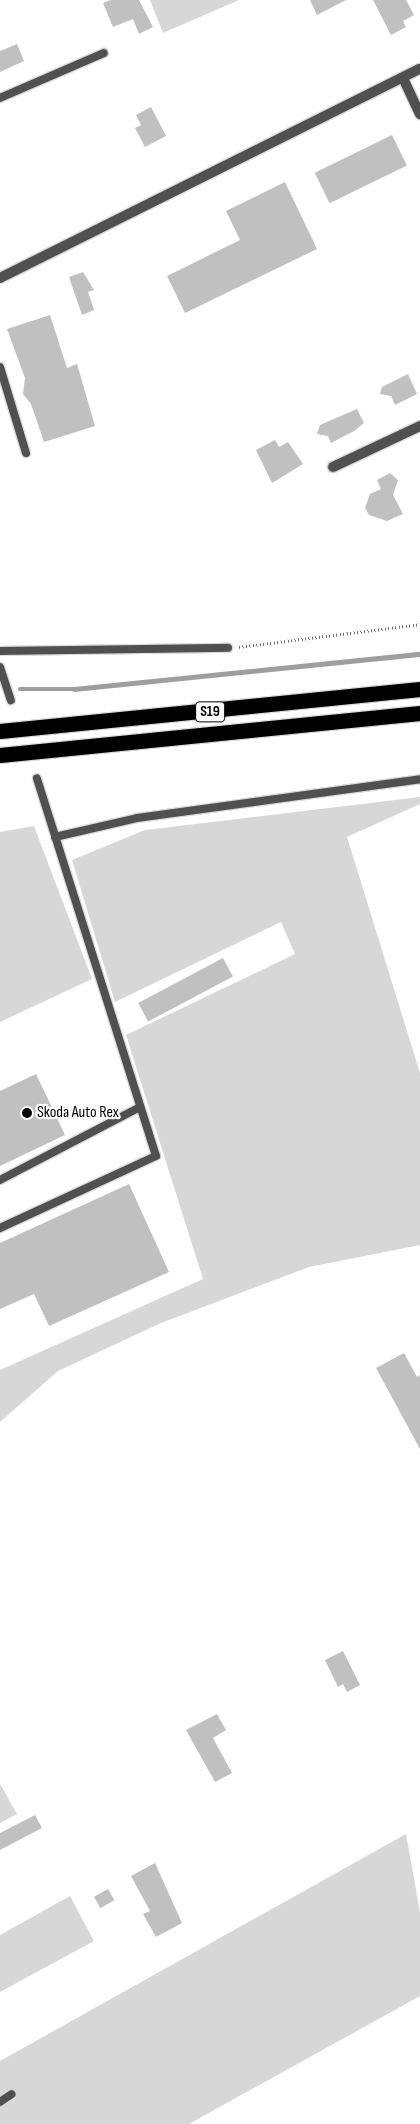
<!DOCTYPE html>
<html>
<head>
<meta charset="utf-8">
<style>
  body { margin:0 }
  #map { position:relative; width:420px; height:2124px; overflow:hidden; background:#fff; font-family:"Sofia Sans Condensed",sans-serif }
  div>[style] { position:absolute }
  .green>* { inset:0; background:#d7d7d7 }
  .stream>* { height:4.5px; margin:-2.25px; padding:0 2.25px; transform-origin:2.25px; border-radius:2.25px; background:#9e9e9e }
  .building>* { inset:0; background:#c0c0c0; transform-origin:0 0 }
  .path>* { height:2.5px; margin-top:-1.25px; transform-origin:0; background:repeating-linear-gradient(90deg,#727272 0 1px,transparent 0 3.5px) }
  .roads { filter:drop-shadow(1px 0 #dbdbdb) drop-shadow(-1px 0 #dbdbdb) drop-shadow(0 1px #dbdbdb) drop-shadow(0 -1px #dbdbdb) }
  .service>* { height:8px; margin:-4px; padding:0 4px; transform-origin:4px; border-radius:4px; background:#505050 }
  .minor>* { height:10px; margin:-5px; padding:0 5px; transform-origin:5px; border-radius:5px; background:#505050 }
  .motorway>* { height:15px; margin:-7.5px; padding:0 7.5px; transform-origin:7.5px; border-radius:7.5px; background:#000 }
  .dots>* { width:14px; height:14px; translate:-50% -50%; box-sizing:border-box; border:2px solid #fff; border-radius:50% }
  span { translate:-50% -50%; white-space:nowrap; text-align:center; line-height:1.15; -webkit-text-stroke:4.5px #fff; paint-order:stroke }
  .shield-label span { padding:1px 4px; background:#fff; border:1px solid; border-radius:4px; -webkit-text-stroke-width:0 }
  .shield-label { font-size:15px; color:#000; font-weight:700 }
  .poi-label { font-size:16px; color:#000 }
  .left { translate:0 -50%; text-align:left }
</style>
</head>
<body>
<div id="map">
  <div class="green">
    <i style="clip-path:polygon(150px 0,239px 0,163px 33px)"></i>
    <i style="clip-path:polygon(420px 797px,420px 804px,347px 837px,420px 1073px,420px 1245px,309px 1267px,161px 1323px,58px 1371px,0 1422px,0 1370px,203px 1279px,126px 1035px,295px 954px,281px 922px,115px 1002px,72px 860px,145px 830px)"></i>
    <i style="clip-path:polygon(34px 826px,92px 979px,0 1022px,0 832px)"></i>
    <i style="clip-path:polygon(0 1784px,17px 1814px,0 1823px)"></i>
    <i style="clip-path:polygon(406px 1834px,420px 1912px,420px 1996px,189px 2124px,0 2124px,0 2061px)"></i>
    <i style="clip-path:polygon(70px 1896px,94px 1941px,0 1992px,0 1935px)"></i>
  </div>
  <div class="stream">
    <i style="left:20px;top:689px;width:54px"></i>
    <i style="left:74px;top:689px;width:348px;rotate:-5.8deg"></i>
  </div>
  <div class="building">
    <i style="clip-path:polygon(111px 0,139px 0,153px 27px,139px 34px,133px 19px,113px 27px,103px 3px)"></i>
    <i style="clip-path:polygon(310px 0,346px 0,317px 15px)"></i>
    <i style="clip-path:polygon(373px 0,406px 0,414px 15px,403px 21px,406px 27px,391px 35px)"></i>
    <i style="clip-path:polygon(17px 44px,24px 61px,0 72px,0 51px)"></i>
    <i style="clip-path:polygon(151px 107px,166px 136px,145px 147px,135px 128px,141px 125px,136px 115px)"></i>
    <i style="left:392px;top:135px;width:34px;height:86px;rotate:64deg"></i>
    <i style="clip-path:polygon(285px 182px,317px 249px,185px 313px,167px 276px,240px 240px,226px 211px)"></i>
    <i style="clip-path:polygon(83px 272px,94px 290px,88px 292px,94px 310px,82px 315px,69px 277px)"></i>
    <i style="clip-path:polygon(50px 315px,67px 368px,77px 364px,95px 426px,44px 442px,31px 404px,23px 394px,25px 378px,7px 329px)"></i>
    <i style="clip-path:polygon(408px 374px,417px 394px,395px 405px,391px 396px,380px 394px,382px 387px)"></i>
    <i style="clip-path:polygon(357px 409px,364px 423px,354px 431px,331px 443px,328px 436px,317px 434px,320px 425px)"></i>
    <i style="clip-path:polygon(275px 440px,279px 447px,288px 442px,303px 464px,272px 483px,256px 450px)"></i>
    <i style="clip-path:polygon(390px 473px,398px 480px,393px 495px,403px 514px,387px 521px,369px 515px,365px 508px,370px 494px,381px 489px,377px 480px)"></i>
    <i style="left:223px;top:958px;width:21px;height:96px;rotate:62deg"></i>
    <i style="clip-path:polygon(36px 1074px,65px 1135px,0 1166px,0 1091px)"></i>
    <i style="clip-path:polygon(129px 1184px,169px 1272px,49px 1326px,34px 1294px,0 1309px,0 1243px)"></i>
    <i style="clip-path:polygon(404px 1353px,417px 1377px,420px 1375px,420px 1449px,376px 1368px)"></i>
    <i style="clip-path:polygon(343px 1651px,360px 1685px,347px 1692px,343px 1684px,338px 1687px,325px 1660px)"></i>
    <i style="clip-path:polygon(217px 1714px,226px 1730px,213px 1738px,232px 1773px,215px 1782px,186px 1730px)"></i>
    <i style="clip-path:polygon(35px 1815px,42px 1828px,0 1850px,0 1833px)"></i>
    <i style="clip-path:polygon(155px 1863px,182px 1923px,156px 1937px,143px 1914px,150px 1911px,131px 1876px)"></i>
    <i style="left:108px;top:1889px;width:13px;height:16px;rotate:61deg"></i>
  </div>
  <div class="path">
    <i style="left:239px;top:647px;width:182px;rotate:-7.2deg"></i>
  </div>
  <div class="roads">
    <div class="service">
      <i style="left:0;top:98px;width:113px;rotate:-23.4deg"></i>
      <i style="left:0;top:367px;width:90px;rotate:73.2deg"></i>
      <i style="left:0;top:651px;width:228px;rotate:-0.8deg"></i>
      <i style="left:0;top:667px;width:35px;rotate:72deg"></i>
      <i style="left:55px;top:837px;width:84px;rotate:-13deg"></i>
      <i style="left:137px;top:818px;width:286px;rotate:-7.8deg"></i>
      <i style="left:0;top:1180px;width:158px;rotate:-27.5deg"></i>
      <i style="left:0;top:1228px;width:172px;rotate:-24.8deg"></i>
      <i style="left:156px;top:1156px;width:396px;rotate:-107.5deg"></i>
      <i style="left:0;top:2102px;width:14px;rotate:-34deg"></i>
    </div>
    <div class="minor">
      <i style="left:403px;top:78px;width:40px;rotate:65deg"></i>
      <i style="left:0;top:278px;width:469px;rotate:-26.5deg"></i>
      <i style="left:333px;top:467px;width:96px;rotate:-25.2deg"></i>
    </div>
    <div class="motorway">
      <i style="left:0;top:731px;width:422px;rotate:-5.7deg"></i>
      <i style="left:0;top:755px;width:422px;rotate:-5.7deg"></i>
    </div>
  </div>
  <div class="dots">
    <i style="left:27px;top:1113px;background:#000"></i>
  </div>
  <div class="shield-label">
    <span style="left:210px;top:712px">S19</span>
  </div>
  <div class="poi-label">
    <span class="left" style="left:37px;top:1113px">Skoda Auto Rex</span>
  </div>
</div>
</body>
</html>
